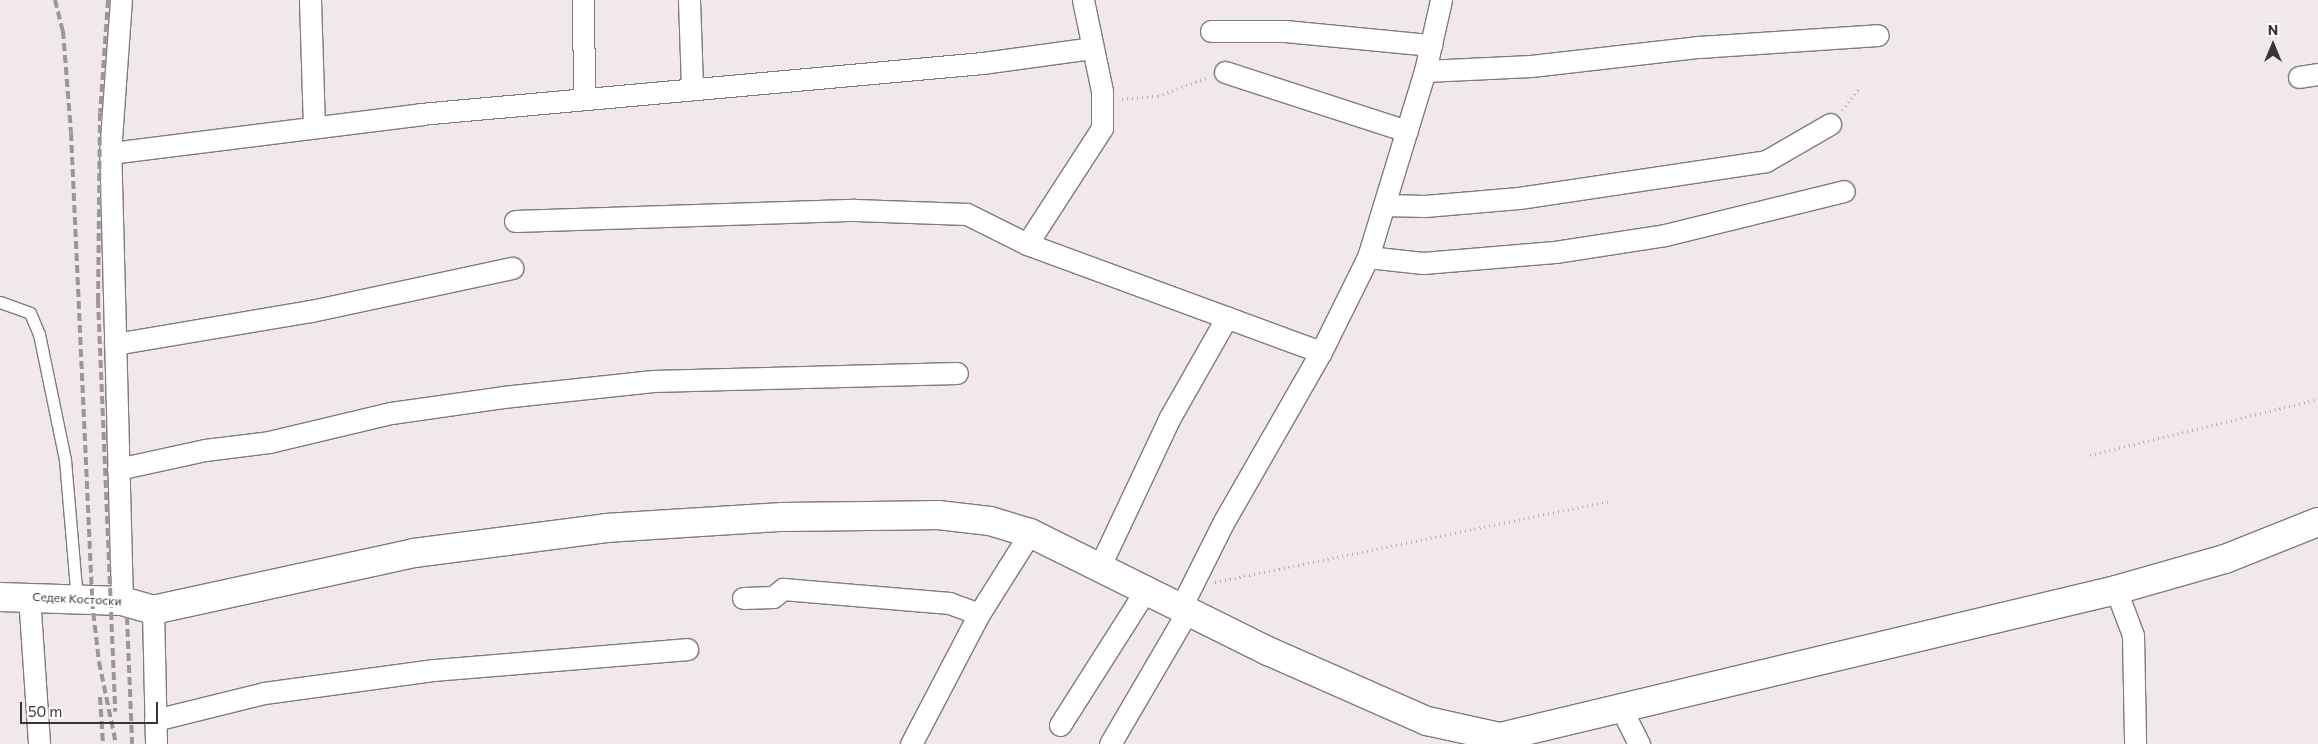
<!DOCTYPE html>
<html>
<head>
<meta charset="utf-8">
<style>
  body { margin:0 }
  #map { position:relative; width:2318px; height:744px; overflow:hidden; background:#f1e8eb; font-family:Commissioner,sans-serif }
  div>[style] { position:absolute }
  .path>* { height:3px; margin-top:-1.5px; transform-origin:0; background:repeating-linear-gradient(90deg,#b5adb0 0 1px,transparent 0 5px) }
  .roads { filter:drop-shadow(1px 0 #827b7d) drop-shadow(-1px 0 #827b7d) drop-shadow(0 1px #827b7d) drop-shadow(0 -1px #827b7d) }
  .service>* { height:11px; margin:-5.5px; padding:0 5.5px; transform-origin:5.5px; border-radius:5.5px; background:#fff }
  .minor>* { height:21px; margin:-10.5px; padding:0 10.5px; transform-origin:10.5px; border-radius:10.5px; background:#fff }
  .secondary>* { height:28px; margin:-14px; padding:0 14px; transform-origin:14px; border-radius:14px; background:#fff }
  .rail>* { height:4px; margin-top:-2px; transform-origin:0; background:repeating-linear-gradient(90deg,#9c9698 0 8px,transparent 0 12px) }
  span { translate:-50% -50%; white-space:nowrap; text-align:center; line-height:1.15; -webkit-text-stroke:4.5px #fff; paint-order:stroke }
  .street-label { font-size:12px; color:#383536 }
  .north { position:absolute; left:2248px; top:20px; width:50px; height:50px; -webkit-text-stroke:4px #fff; paint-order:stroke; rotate:0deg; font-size:14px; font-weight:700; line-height:20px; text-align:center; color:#383536 }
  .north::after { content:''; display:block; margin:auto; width:18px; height:22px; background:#383536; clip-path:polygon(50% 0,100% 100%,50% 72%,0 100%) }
  .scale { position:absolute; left:20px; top:702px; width:138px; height:22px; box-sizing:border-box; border:2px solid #383536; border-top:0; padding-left:6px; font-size:15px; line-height:18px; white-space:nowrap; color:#383536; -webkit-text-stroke:4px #fff; paint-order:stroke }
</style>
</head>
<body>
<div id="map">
  <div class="path">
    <i style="left:1122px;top:99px;width:36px;rotate:-5deg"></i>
    <i style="left:1158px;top:96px;width:53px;rotate:-20.8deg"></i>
    <i style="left:1842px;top:110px;width:29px;rotate:-52deg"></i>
    <i style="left:2090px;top:455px;width:235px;rotate:-13.8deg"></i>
    <i style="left:1215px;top:582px;width:401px;rotate:-11.6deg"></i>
  </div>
  <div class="roads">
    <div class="service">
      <i style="left:0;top:302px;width:32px;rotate:20deg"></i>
      <i style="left:30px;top:313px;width:23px;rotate:67deg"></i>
      <i style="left:39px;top:334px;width:129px;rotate:78.3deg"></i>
      <i style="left:65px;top:460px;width:140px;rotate:85.1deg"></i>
    </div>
    <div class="minor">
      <i style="left:310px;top:0;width:126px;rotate:88.2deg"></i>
      <i style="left:583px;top:0;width:97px;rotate:89.4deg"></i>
      <i style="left:689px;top:0;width:86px;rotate:88deg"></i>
      <i style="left:1211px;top:31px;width:74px"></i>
      <i style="left:1285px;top:31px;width:147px;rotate:5.5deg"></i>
      <i style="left:1425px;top:71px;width:106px;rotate:-2.7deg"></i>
      <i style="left:1531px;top:66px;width:169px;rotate:-6.5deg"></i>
      <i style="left:1699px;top:47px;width:179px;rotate:-3.8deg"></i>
      <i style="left:1225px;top:72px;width:191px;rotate:18deg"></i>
      <i style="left:2299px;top:77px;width:19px;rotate:-9deg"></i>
      <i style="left:110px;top:153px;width:153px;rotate:-85.9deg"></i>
      <i style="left:1384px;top:205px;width:41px;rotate:1.4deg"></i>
      <i style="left:1425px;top:206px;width:94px;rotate:-4.9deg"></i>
      <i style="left:1519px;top:198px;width:250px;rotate:-8.5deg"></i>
      <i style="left:1766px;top:161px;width:74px;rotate:-30deg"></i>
      <i style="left:515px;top:221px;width:340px;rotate:-1.9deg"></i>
      <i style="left:855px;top:210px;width:112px;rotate:2deg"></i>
      <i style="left:967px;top:214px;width:67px;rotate:26.6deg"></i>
      <i style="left:1027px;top:244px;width:313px;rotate:20.2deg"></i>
      <i style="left:1027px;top:244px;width:138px;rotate:-57.1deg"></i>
      <i style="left:1102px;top:128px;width:37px;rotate:-90deg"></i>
      <i style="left:1102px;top:91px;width:93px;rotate:-101.8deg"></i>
      <i style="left:1368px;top:257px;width:55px;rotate:6.2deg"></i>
      <i style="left:1423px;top:263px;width:132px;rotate:-4.8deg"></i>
      <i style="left:1555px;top:252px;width:111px;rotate:-8.8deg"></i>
      <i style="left:1665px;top:235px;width:184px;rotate:-13.8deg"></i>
      <i style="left:115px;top:344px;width:199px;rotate:-9.6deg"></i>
      <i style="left:311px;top:311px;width:206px;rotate:-12.1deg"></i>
      <i style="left:118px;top:469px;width:89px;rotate:-12.3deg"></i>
      <i style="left:205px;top:450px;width:64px;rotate:-7.1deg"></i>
      <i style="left:269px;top:442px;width:125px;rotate:-13.4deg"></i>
      <i style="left:391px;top:413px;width:113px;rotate:-8.1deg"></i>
      <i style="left:503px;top:397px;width:151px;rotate:-6.1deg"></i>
      <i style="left:653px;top:381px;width:304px;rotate:-1.5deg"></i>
      <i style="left:1099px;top:568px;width:165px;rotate:-64.8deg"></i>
      <i style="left:1169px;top:419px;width:117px;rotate:-60.4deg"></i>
      <i style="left:2116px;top:590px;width:48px;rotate:69.3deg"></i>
      <i style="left:2133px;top:635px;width:109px;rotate:88.9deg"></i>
      <i style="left:29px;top:596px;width:148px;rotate:86.1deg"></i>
      <i style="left:743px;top:598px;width:30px;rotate:-2deg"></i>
      <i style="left:773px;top:597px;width:13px;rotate:-39deg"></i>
      <i style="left:783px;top:589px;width:167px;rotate:4.8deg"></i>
      <i style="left:949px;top:603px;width:32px;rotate:20deg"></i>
      <i style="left:122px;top:601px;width:448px;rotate:-91.5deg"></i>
      <i style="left:110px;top:153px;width:313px;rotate:-7.1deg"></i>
      <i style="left:421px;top:114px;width:564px;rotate:-5.19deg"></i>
      <i style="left:983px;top:63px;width:110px;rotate:-7.8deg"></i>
      <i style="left:1180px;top:609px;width:96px;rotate:-63.4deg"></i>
      <i style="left:1223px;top:523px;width:197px;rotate:-60.2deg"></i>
      <i style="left:1321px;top:352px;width:106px;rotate:-63.7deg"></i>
      <i style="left:1368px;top:257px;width:195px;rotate:-73deg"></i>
      <i style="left:1425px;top:71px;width:73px;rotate:-77.3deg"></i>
      <i style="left:153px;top:610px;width:134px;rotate:88.7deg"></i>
      <i style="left:1621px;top:708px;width:40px;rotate:63.4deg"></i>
      <i style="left:155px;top:720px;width:112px;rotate:-13.9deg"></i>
      <i style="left:264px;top:693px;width:172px;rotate:-7.7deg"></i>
      <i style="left:434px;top:670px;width:254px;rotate:-4.7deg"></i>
      <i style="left:1060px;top:725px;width:159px;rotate:-57.6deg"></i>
      <i style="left:911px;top:744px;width:147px;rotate:-62.4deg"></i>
      <i style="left:979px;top:614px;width:96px;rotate:-57.8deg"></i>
      <i style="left:1110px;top:744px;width:153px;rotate:-59.7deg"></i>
    </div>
    <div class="secondary">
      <i style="left:0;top:597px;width:122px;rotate:1.9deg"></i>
      <i style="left:122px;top:601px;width:32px;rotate:16deg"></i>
      <i style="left:153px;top:610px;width:267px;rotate:-12.3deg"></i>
      <i style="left:414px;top:553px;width:194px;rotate:-7.4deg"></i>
      <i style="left:606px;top:528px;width:177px;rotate:-3.6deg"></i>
      <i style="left:783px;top:517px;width:155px;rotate:-0.7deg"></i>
      <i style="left:938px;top:515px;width:52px;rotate:6.6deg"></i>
      <i style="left:990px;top:521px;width:42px;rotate:16.7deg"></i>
      <i style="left:1030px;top:533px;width:266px;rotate:26.4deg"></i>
      <i style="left:1268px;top:651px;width:174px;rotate:23.8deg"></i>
      <i style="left:1427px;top:721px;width:75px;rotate:12.4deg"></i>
      <i style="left:1500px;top:737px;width:633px;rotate:-13.42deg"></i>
      <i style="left:2116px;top:590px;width:113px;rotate:-15.9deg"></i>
      <i style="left:2225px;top:559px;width:100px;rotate:-21.7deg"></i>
    </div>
  </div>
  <div class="rail">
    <i style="left:55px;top:0;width:32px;rotate:76deg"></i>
    <i style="left:63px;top:31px;width:102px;rotate:85.5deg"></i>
    <i style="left:71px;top:133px;width:468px;rotate:87.4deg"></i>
    <i style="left:92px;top:601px;width:61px;rotate:83.5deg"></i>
    <i style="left:99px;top:662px;width:84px;rotate:78.3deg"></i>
    <i style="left:108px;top:0;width:113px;rotate:94deg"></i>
    <i style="left:100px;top:113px;width:187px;rotate:90.6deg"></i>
    <i style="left:98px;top:300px;width:412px;rotate:87.6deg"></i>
    <i style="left:127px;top:617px;width:127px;rotate:87.7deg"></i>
    <i style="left:100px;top:697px;width:47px;rotate:86.3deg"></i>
  </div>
  <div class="street-label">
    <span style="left:77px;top:599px;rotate:3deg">Седек Костоски</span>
  </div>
  <div class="north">N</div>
  <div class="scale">50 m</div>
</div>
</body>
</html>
